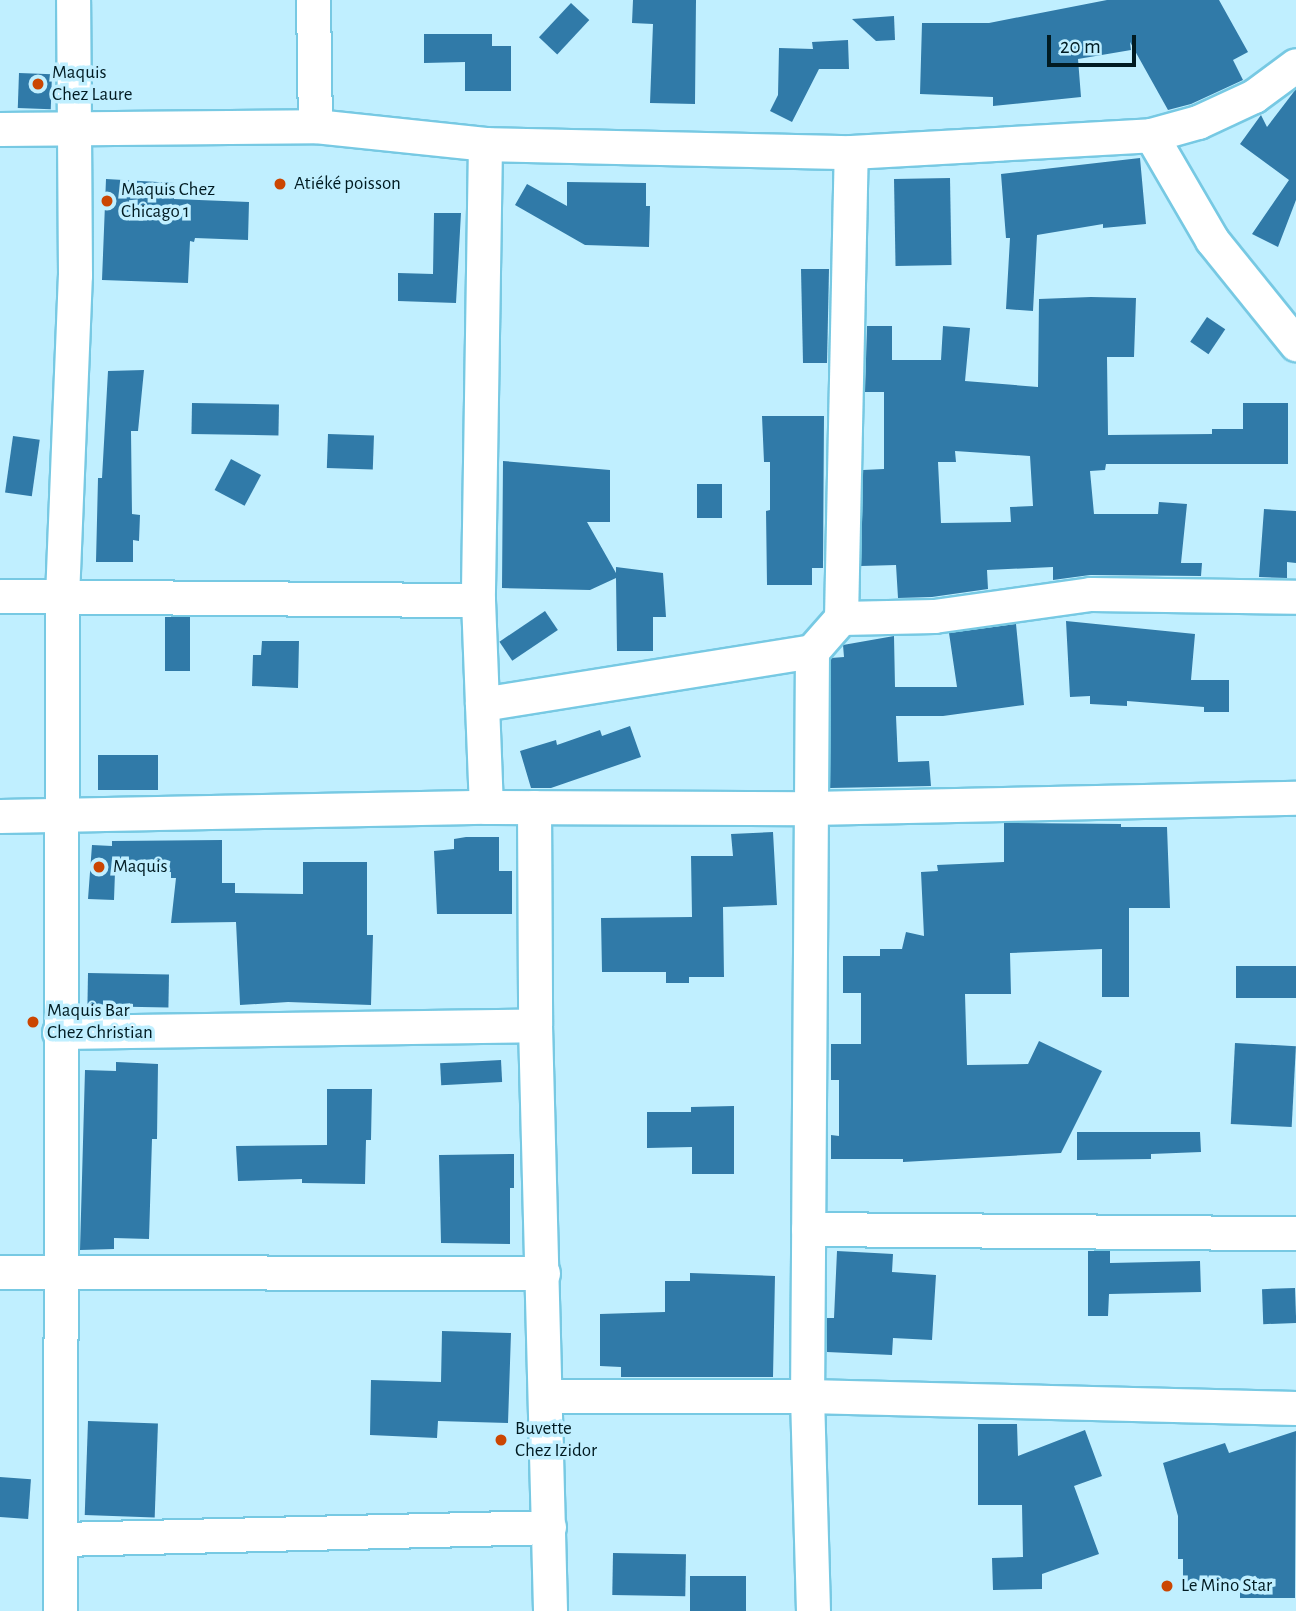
<!DOCTYPE html>
<html>
<head>
<meta charset="utf-8">
<style>
  body { margin:0 }
  #map { position:relative; width:1296px; height:1611px; overflow:hidden; background:#c0efff; font-family:"Alegreya Sans",sans-serif }
  div>[style] { position:absolute }
  .building>* { inset:0; background:#307aa8; transform-origin:0 0 }
  .roads { filter:drop-shadow(2px 0 #77c9e3) drop-shadow(-2px 0 #77c9e3) drop-shadow(0 2px #77c9e3) drop-shadow(0 -2px #77c9e3) }
  .minor>* { height:33px; margin:-16.5px; padding:0 16.5px; transform-origin:16.5px; border-radius:16.5px; background:#fff }
  .dots>* { width:19px; height:19px; translate:-50% -50%; box-sizing:border-box; border:4px solid #c0efff; border-radius:50% }
  span { translate:-50% -50%; white-space:nowrap; text-align:center; line-height:1.15; -webkit-text-stroke:7px #c0efff; paint-order:stroke }
  .poi-label { font-size:19px; color:#011b22 }
  .left { translate:0 -50%; text-align:left }
  .scale { position:absolute; left:1047px; top:35px; width:89px; height:32px; box-sizing:border-box; border:4px solid #011b22; border-top:0; padding-left:9px; font-size:21px; line-height:24px; white-space:nowrap; color:#011b22; -webkit-text-stroke:5px #c0efff; paint-order:stroke }
</style>
</head>
<body>
<div id="map">
  <div class="building">
    <i style="clip-path:polygon(633px 0,696px 0,695px 104px,650px 103px,653px 24px,632px 23px)"></i>
    <i style="clip-path:polygon(1107px 0,1219px 0,1248px 52px,1233px 60px,1243px 80px,1191px 104px,1168px 110px,1130px 42px,1131px 50px,1078px 59px,1081px 97px,993px 106px,993px 97px,920px 94px,922px 23px,989px 23px)"></i>
    <i style="left:571px;top:3px;width:25px;height:47px;rotate:43deg"></i>
    <i style="clip-path:polygon(894px 16px,895px 40px,876px 41px,852px 19px)"></i>
    <i style="clip-path:polygon(424px 34px,492px 34px,492px 46px,511px 46px,511px 91px,465px 91px,465px 62px,424px 63px)"></i>
    <i style="clip-path:polygon(848px 40px,849px 69px,819px 69px,792px 122px,770px 111px,778px 95px,779px 48px,813px 49px,812px 42px)"></i>
    <i style="left:19px;top:73px;width:33px;height:35px;rotate:2deg"></i>
    <i style="clip-path:polygon(1296px 89px,1296px 200px,1278px 247px,1252px 234px,1289px 180px,1240px 144px,1261px 115px,1267px 127px)"></i>
    <i style="clip-path:polygon(1140px 158px,1146px 224px,1103px 228px,1103px 224px,1037px 235px,1033px 311px,1006px 309px,1010px 238px,1006px 238px,1001px 174px)"></i>
    <i style="left:950px;top:178px;width:87px;height:56px;rotate:89deg"></i>
    <i style="clip-path:polygon(106px 179px,175px 183px,174px 199px,249px 202px,248px 240px,195px 238px,194px 242px,190px 241px,188px 283px,102px 280px)"></i>
    <i style="clip-path:polygon(567px 182px,646px 183px,646px 206px,650px 206px,649px 247px,585px 245px,515px 205px,527px 184px,567px 206px)"></i>
    <i style="clip-path:polygon(434px 213px,461px 213px,456px 303px,398px 301px,398px 273px,433px 274px)"></i>
    <i style="clip-path:polygon(801px 269px,829px 269px,827px 363px,803px 363px)"></i>
    <i style="clip-path:polygon(evenodd,1091px 297px,1136px 298px,1134px 357px,1107px 357px,1108px 435px,1212px 434px,1212px 429px,1243px 429px,1243px 403px,1288px 403px,1288px 464px,1106px 464px,1105px 470px,1090px 471px,1094px 514px,1158px 514px,1159px 502px,1187px 504px,1181px 563px,1202px 563px,1201px 576px,1090px 575px,1053px 580px,1053px 567px,987px 570px,988px 589px,932px 597px,898px 598px,896px 565px,861px 566px,863px 470px,884px 469px,884px 392px,865px 392px,867px 326px,892px 326px,892px 360px,941px 360px,943px 326px,970px 328px,965px 381px,1038px 387px,1039px 299px,1091px 297px,955px 451px,1030px 456px,1033px 506px,1010px 507px,1011px 522px,941px 523px,938px 462px,956px 462px,955px 451px)"></i>
    <i style="left:1207px;top:317px;width:22px;height:30px;rotate:34deg"></i>
    <i style="clip-path:polygon(144px 370px,138px 431px,131px 431px,132px 514px,140px 515px,139px 541px,133px 540px,133px 562px,96px 562px,98px 478px,102px 478px,108px 371px)"></i>
    <i style="left:192px;top:403px;width:87px;height:31px;rotate:1deg"></i>
    <i style="clip-path:polygon(762px 416px,824px 416px,823px 568px,812px 568px,812px 585px,767px 585px,766px 511px,770px 510px,770px 462px,764px 462px)"></i>
    <i style="left:328px;top:434px;width:46px;height:34px;rotate:2deg"></i>
    <i style="left:13px;top:436px;width:27px;height:57px;rotate:8deg"></i>
    <i style="left:231px;top:459px;width:34px;height:35px;rotate:28deg"></i>
    <i style="clip-path:polygon(503px 461px,610px 470px,610px 522px,587px 522px,616px 573px,616px 567px,663px 573px,666px 617px,653px 617px,653px 651px,617px 651px,616px 578px,590px 590px,502px 588px)"></i>
    <i style="left:697px;top:484px;width:25px;height:34px"></i>
    <i style="clip-path:polygon(1264px 509px,1296px 511px,1296px 563px,1287px 562px,1287px 578px,1259px 577px)"></i>
    <i style="left:545px;top:611px;width:23px;height:55px;rotate:56deg"></i>
    <i style="left:165px;top:617px;width:25px;height:54px"></i>
    <i style="clip-path:polygon(1066px 621px,1195px 634px,1191px 680px,1229px 680px,1229px 712px,1204px 712px,1204px 707px,1127px 701px,1127px 706px,1090px 704px,1090px 696px,1070px 697px)"></i>
    <i style="clip-path:polygon(1016px 624px,1024px 705px,943px 716px,896px 716px,898px 762px,929px 761px,931px 786px,830px 788px,831px 658px,844px 657px,843px 645px,894px 636px,895px 687px,957px 687px,949px 633px)"></i>
    <i style="clip-path:polygon(262px 641px,299px 641px,298px 688px,252px 686px,253px 655px,261px 655px)"></i>
    <i style="clip-path:polygon(630px 726px,641px 757px,551px 788px,531px 788px,520px 751px,556px 740px,557px 745px,600px 730px,602px 736px)"></i>
    <i style="left:98px;top:755px;width:60px;height:35px"></i>
    <i style="clip-path:polygon(1004px 823px,1121px 824px,1121px 827px,1167px 827px,1170px 908px,1129px 908px,1129px 997px,1102px 997px,1102px 949px,1010px 953px,1011px 994px,965px 994px,967px 1065px,1028px 1064px,1039px 1041px,1102px 1071px,1061px 1153px,903px 1162px,903px 1159px,831px 1159px,831px 1135px,839px 1136px,839px 1080px,831px 1080px,831px 1044px,861px 1044px,861px 993px,843px 993px,843px 956px,880px 956px,880px 949px,902px 949px,906px 932px,924px 936px,921px 872px,938px 871px,937px 865px,1004px 862px)"></i>
    <i style="clip-path:polygon(773px 832px,777px 905px,723px 907px,724px 977px,689px 977px,689px 983px,666px 983px,666px 972px,602px 972px,601px 918px,692px 917px,691px 856px,733px 856px,731px 834px)"></i>
    <i style="clip-path:polygon(466px 837px,499px 837px,499px 871px,512px 871px,512px 914px,437px 914px,434px 851px,454px 849px,454px 839px)"></i>
    <i style="clip-path:polygon(222px 840px,222px 883px,235px 883px,235px 893px,303px 894px,303px 862px,367px 862px,367px 935px,373px 935px,371px 1005px,288px 1002px,240px 1005px,236px 922px,171px 923px,176px 878px,171px 878px,171px 872px,115px 872px,114px 900px,88px 899px,92px 845px,112px 846px,112px 841px)"></i>
    <i style="left:1236px;top:966px;width:60px;height:32px"></i>
    <i style="left:88px;top:973px;width:81px;height:33px;rotate:1deg"></i>
    <i style="left:1235px;top:1043px;width:61px;height:81px;rotate:3deg"></i>
    <i style="left:501px;top:1060px;width:22px;height:61px;rotate:87deg"></i>
    <i style="clip-path:polygon(116px 1062px,158px 1064px,157px 1139px,152px 1139px,149px 1239px,114px 1238px,114px 1249px,80px 1250px,85px 1070px,116px 1071px)"></i>
    <i style="clip-path:polygon(327px 1089px,372px 1089px,371px 1140px,366px 1140px,365px 1184px,302px 1183px,302px 1179px,238px 1181px,236px 1146px,327px 1145px)"></i>
    <i style="clip-path:polygon(734px 1106px,734px 1174px,692px 1174px,692px 1147px,647px 1148px,647px 1112px,691px 1112px,691px 1107px)"></i>
    <i style="clip-path:polygon(1077px 1132px,1200px 1132px,1201px 1152px,1151px 1154px,1151px 1159px,1077px 1160px)"></i>
    <i style="clip-path:polygon(514px 1154px,514px 1188px,510px 1188px,510px 1244px,441px 1243px,439px 1155px)"></i>
    <i style="clip-path:polygon(837px 1251px,893px 1254px,892px 1272px,936px 1275px,932px 1340px,893px 1338px,892px 1355px,827px 1352px,827px 1318px,834px 1318px)"></i>
    <i style="clip-path:polygon(1088px 1251px,1110px 1251px,1110px 1263px,1200px 1261px,1201px 1292px,1109px 1294px,1108px 1316px,1088px 1316px)"></i>
    <i style="clip-path:polygon(690px 1273px,775px 1276px,773px 1377px,621px 1377px,621px 1367px,600px 1366px,600px 1314px,665px 1312px,665px 1281px,690px 1281px)"></i>
    <i style="left:1295px;top:1288px;width:35px;height:33px;rotate:88deg"></i>
    <i style="clip-path:polygon(442px 1331px,511px 1333px,508px 1423px,438px 1421px,437px 1438px,370px 1435px,371px 1380px,441px 1382px)"></i>
    <i style="left:88px;top:1421px;width:70px;height:94px;rotate:2deg"></i>
    <i style="clip-path:polygon(978px 1424px,1017px 1424px,1018px 1456px,1085px 1430px,1102px 1476px,1074px 1486px,1099px 1554px,1042px 1574px,1042px 1589px,993px 1590px,992px 1558px,1023px 1557px,1022px 1505px,978px 1505px)"></i>
    <i style="clip-path:polygon(1296px 1431px,1295px 1598px,1240px 1598px,1240px 1592px,1183px 1592px,1183px 1559px,1178px 1559px,1178px 1516px,1163px 1463px,1225px 1443px,1229px 1453px)"></i>
    <i style="left:0;top:1477px;width:31px;height:40px;rotate:4deg"></i>
    <i style="left:613px;top:1553px;width:73px;height:42px;rotate:1deg"></i>
    <i style="left:746px;top:1576px;width:35px;height:56px;rotate:90deg"></i>
  </div>
  <div class="roads">
    <div class="minor">
      <i style="left:313px;top:0;width:126px;rotate:89.1deg"></i>
      <i style="left:0;top:129px;width:315px;rotate:-0.5deg"></i>
      <i style="left:315px;top:126px;width:171px;rotate:6deg"></i>
      <i style="left:485px;top:144px;width:366px;rotate:1.3deg"></i>
      <i style="left:851px;top:152px;width:300px;rotate:-3.2deg"></i>
      <i style="left:1151px;top:135px;width:121px;rotate:59.8deg"></i>
      <i style="left:1212px;top:240px;width:134px;rotate:51.1deg"></i>
      <i style="left:1151px;top:135px;width:49px;rotate:-15.5deg"></i>
      <i style="left:1198px;top:122px;width:62px;rotate:-24.9deg"></i>
      <i style="left:1254px;top:96px;width:52px;rotate:-36.4deg"></i>
      <i style="left:485px;top:144px;width:456px;rotate:90.9deg"></i>
      <i style="left:478px;top:600px;width:207px;rotate:87.8deg"></i>
      <i style="left:0;top:596px;width:478px;rotate:0.5deg"></i>
      <i style="left:841px;top:618px;width:466px;rotate:-88.8deg"></i>
      <i style="left:812px;top:651px;width:745px;rotate:90.38deg"></i>
      <i style="left:807px;top:1396px;width:215px;rotate:88.4deg"></i>
      <i style="left:482px;top:704px;width:334px;rotate:-9.1deg"></i>
      <i style="left:812px;top:651px;width:44px;rotate:-48.7deg"></i>
      <i style="left:841px;top:618px;width:93px;rotate:-1.2deg"></i>
      <i style="left:934px;top:616px;width:158px;rotate:-8deg"></i>
      <i style="left:1090px;top:594px;width:206px;rotate:0.8deg"></i>
      <i style="left:534px;top:807px;width:218px;rotate:89.7deg"></i>
      <i style="left:535px;top:1025px;width:586px;rotate:88.53deg"></i>
      <i style="left:0;top:816px;width:486px;rotate:-1.1deg"></i>
      <i style="left:486px;top:807px;width:324px;rotate:0.2deg"></i>
      <i style="left:810px;top:808px;width:486px;rotate:-1.2deg"></i>
      <i style="left:59px;top:1032px;width:476px;rotate:-0.8deg"></i>
      <i style="left:808px;top:1229px;width:488px;rotate:0.5deg"></i>
      <i style="left:0;top:1272px;width:543px;rotate:0.11deg"></i>
      <i style="left:547px;top:1396px;width:260px"></i>
      <i style="left:807px;top:1396px;width:489px;rotate:1.4deg"></i>
      <i style="left:61px;top:1539px;width:488px;rotate:-1.4deg"></i>
      <i style="left:60px;top:1611px;width:1014px;rotate:-89.89deg"></i>
      <i style="left:62px;top:597px;width:322px;rotate:-87.7deg"></i>
      <i style="left:75px;top:275px;width:275px;rotate:-90.4deg"></i>
    </div>
  </div>
  <div class="dots">
    <i style="left:38px;top:84px;background:#cb4602"></i>
    <i style="left:280px;top:184px;background:#cb4602"></i>
    <i style="left:107px;top:201px;background:#cb4602"></i>
    <i style="left:99px;top:867px;background:#cb4602"></i>
    <i style="left:33px;top:1022px;background:#cb4602"></i>
    <i style="left:501px;top:1440px;background:#cb4602"></i>
    <i style="left:1167px;top:1586px;background:#cb4602"></i>
  </div>
  <div class="poi-label">
    <span class="left" style="left:52px;top:84px">Maquis<br>Chez Laure</span>
    <span class="left" style="left:294px;top:184px">Atiéké poisson</span>
    <span class="left" style="left:121px;top:201px">Maquis Chez<br>Chicago 1</span>
    <span class="left" style="left:113px;top:867px">Maquis</span>
    <span class="left" style="left:47px;top:1022px">Maquis Bar<br>Chez Christian</span>
    <span class="left" style="left:515px;top:1440px">Buvette<br>Chez Izidor</span>
    <span class="left" style="left:1181px;top:1586px">Le Mino Star</span>
  </div>
  <div class="scale">20 m</div>
</div>
</body>
</html>
